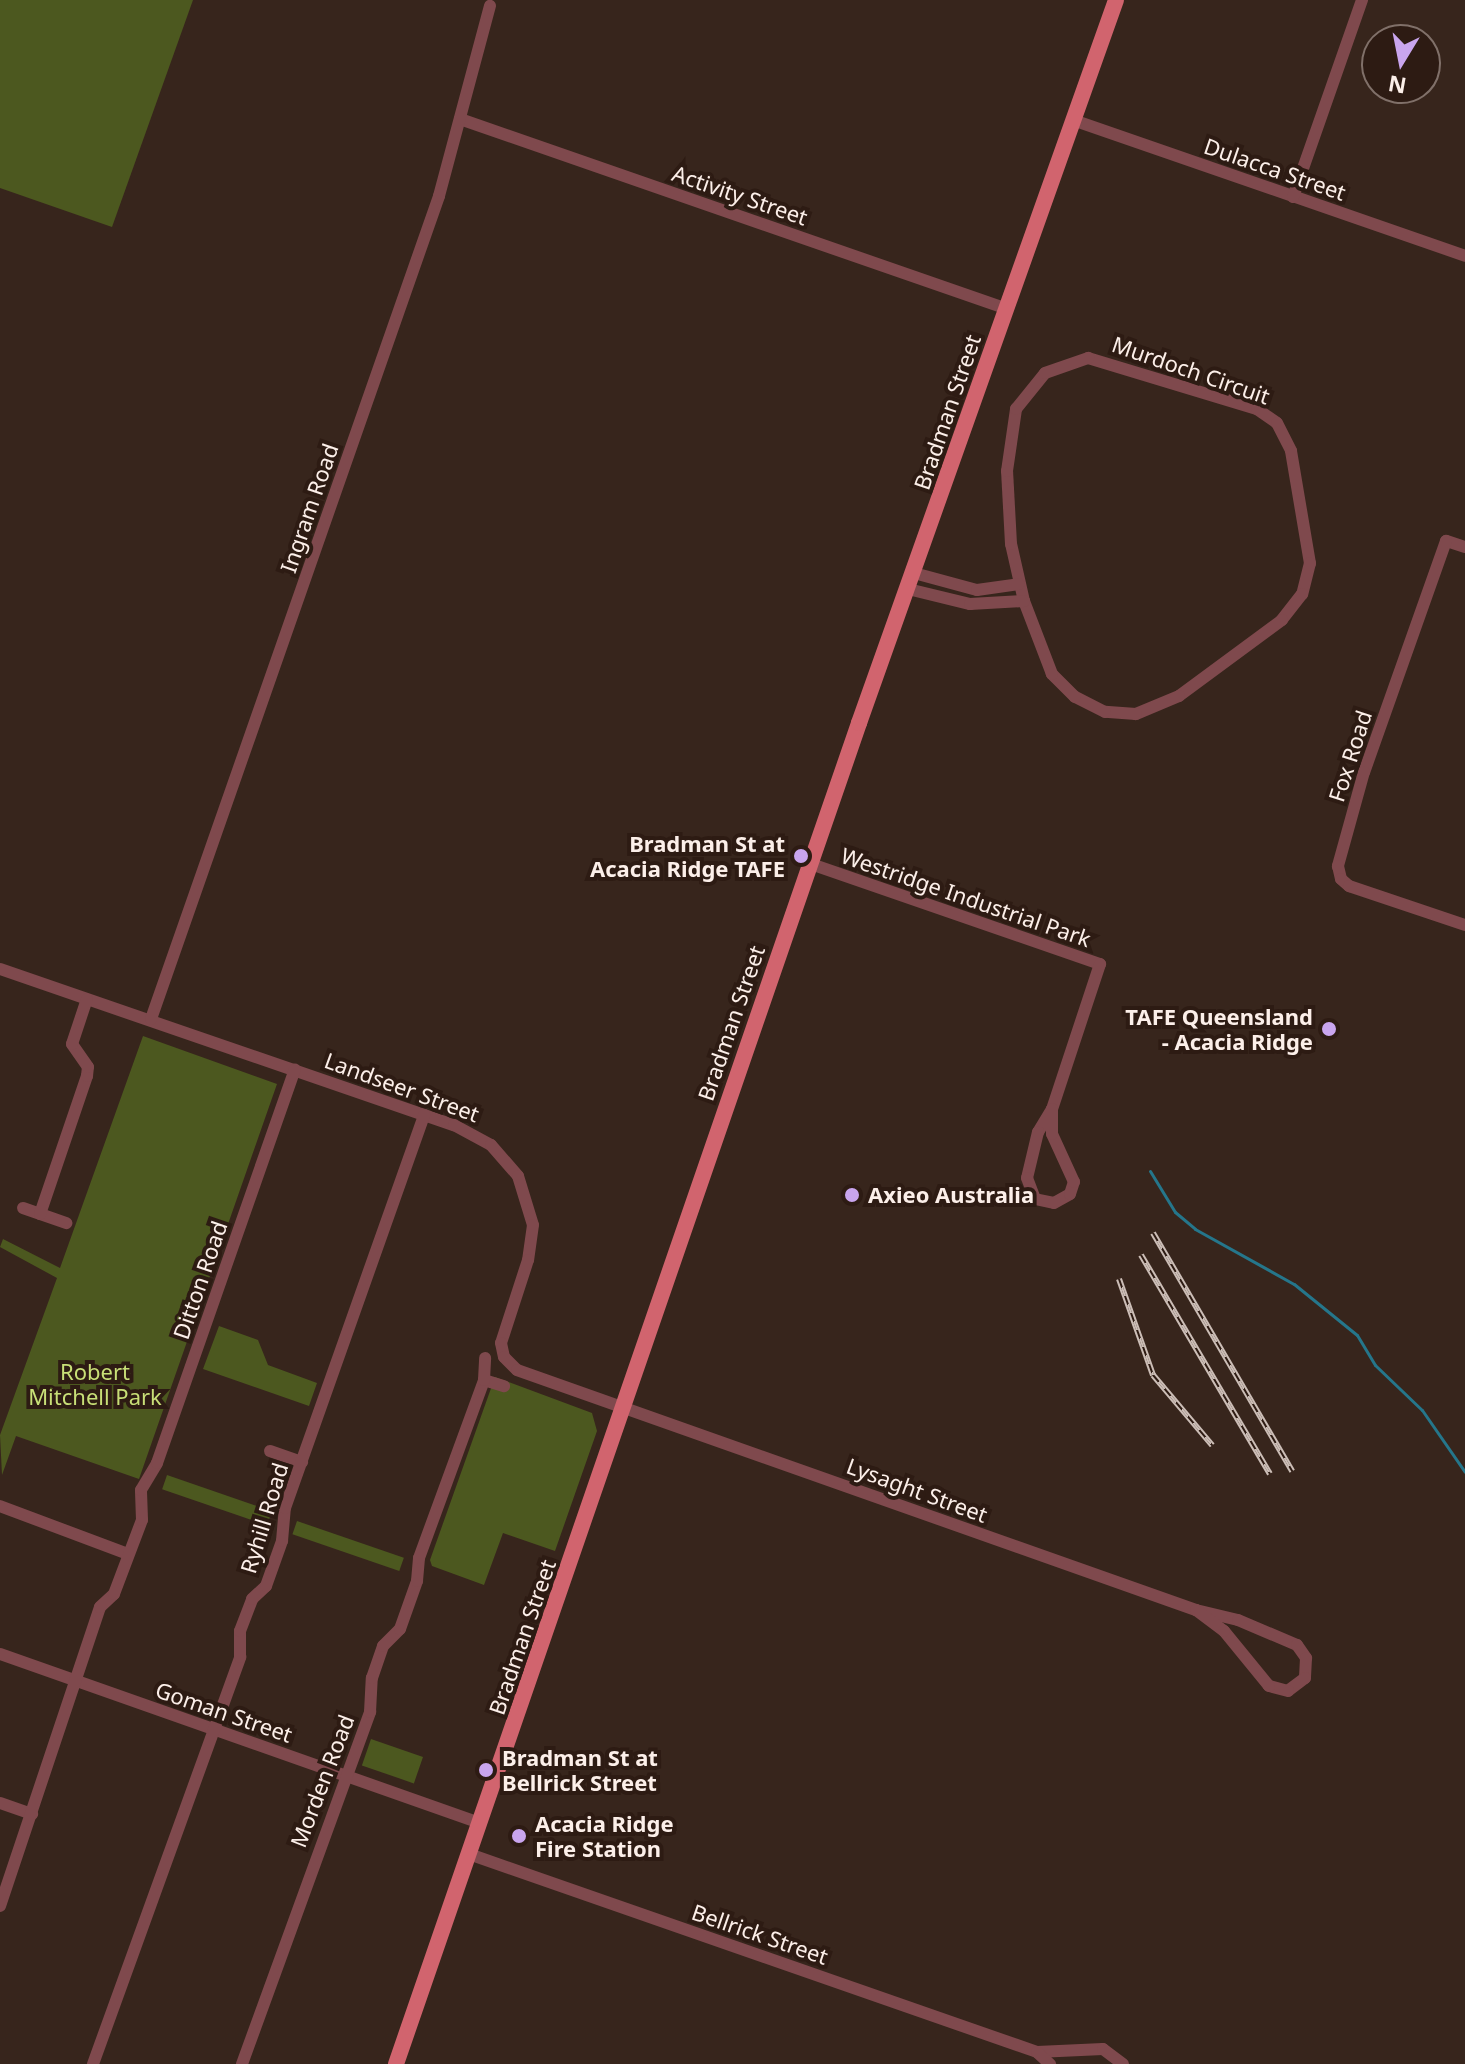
<!DOCTYPE html>
<html>
<head>
<meta charset="utf-8">
<style>
  body { margin:0 }
  #map { position:relative; width:1465px; height:2064px; overflow:hidden; background:#37251c; font-family:"Noto Sans",sans-serif }
  div>[style] { position:absolute }
  .green>* { inset:0; background:#4c581f; transform-origin:0 0 }
  .stream>* { height:3px; margin:-1.5px; padding:0 1.5px; transform-origin:1.5px; border-radius:1.5px; background:#25768b }
  .minor>* { height:12px; margin:-6px; padding:0 6px; transform-origin:6px; border-radius:6px; background:#7f494d }
  .major>* { height:16px; margin:-8px; padding:0 8px; transform-origin:8px; border-radius:8px; background:#d1646e }
  .rail>* { height:6px; margin-top:-3px; transform-origin:0; background:repeating-linear-gradient(90deg,#2d1b13 0 9px,#ccbeb7 0 18px); box-sizing:border-box; border-block:2px solid #ccbeb7 }
  .dots>* { width:22px; height:22px; translate:-50% -50%; box-sizing:border-box; border:4px solid #2d1b13; border-radius:50% }
  span { translate:-50% -50%; white-space:nowrap; text-align:center; line-height:1.15; -webkit-text-stroke:8px #2d1b13; paint-order:stroke }
  .street-label { font-size:22px; color:#fcefe9 }
  .poi-label { font-size:22px; color:#fcefe9; font-weight:700 }
  .right { translate:-100% -50%; text-align:right }
  .left { translate:0 -50%; text-align:left }
  .park-label { font-size:22px; color:#c8df77 }
  .north { position:absolute; left:1361px; top:24px; width:80px; height:80px; box-sizing:border-box; background:#2d1b13; border:2px solid #807069; border-radius:50%; rotate:190deg; font-size:22px; font-weight:700; line-height:32px; text-align:center; color:#fcefe9 }
  .north::after { content:''; display:block; margin:auto; width:28px; height:36px; background:#c9a5ee; clip-path:polygon(50% 0,100% 100%,50% 72%,0 100%) }
</style>
</head>
<body>
<div id="map">
  <div class="green">
    <i style="clip-path:polygon(0 0,193px 0,112px 227px,0 188px)"></i>
    <i style="clip-path:polygon(143px 1036px,277px 1084px,139px 1479px,16px 1436px,2px 1475px,0 1435px,57px 1278px,0 1247px,3px 1239px,60px 1268px)"></i>
    <i style="clip-path:polygon(219px 1326px,258px 1340px,268px 1365px,317px 1383px,309px 1406px,203px 1369px)"></i>
    <i style="clip-path:polygon(495px 1377px,592px 1413px,597px 1431px,555px 1551px,503px 1533px,484px 1585px,432px 1566px,430px 1560px)"></i>
    <i style="left:167px;top:1475px;width:111px;height:15px;rotate:19deg"></i>
    <i style="left:297px;top:1521px;width:113px;height:14px;rotate:19deg"></i>
    <i style="left:371px;top:1739px;width:55px;height:28px;rotate:19deg"></i>
  </div>
  <div class="stream">
    <i style="left:1150px;top:1171px;width:48px;rotate:58.6deg"></i>
    <i style="left:1175px;top:1212px;width:26px;rotate:40deg"></i>
    <i style="left:1195px;top:1229px;width:113px;rotate:29.1deg"></i>
    <i style="left:1294px;top:1284px;width:81px;rotate:39deg"></i>
    <i style="left:1357px;top:1335px;width:35px;rotate:59deg"></i>
    <i style="left:1375px;top:1365px;width:65px;rotate:43.8deg"></i>
    <i style="left:1422px;top:1410px;width:75px;rotate:55.3deg"></i>
  </div>
  <div class="minor">
    <i style="left:460px;top:119px;width:579px;rotate:19.15deg"></i>
    <i style="left:1073px;top:120px;width:415px;rotate:19.1deg"></i>
    <i style="left:1293px;top:197px;width:209px;rotate:-70.7deg"></i>
    <i style="left:1088px;top:358px;width:177px;rotate:16.8deg"></i>
    <i style="left:1257px;top:409px;width:24px;rotate:35deg"></i>
    <i style="left:1277px;top:423px;width:31px;rotate:63deg"></i>
    <i style="left:1291px;top:451px;width:114px;rotate:80.4deg"></i>
    <i style="left:1310px;top:563px;width:32px;rotate:104deg"></i>
    <i style="left:1302px;top:594px;width:33px;rotate:128deg"></i>
    <i style="left:1282px;top:620px;width:128px;rotate:143.6deg"></i>
    <i style="left:1179px;top:696px;width:47px;rotate:157.3deg"></i>
    <i style="left:1136px;top:714px;width:31px;rotate:-176deg"></i>
    <i style="left:1105px;top:712px;width:34px;rotate:-153deg"></i>
    <i style="left:1075px;top:697px;width:33px;rotate:-135deg"></i>
    <i style="left:1052px;top:674px;width:78px;rotate:-111deg"></i>
    <i style="left:1024px;top:601px;width:58px;rotate:-102.8deg"></i>
    <i style="left:1011px;top:544px;width:73px;rotate:-93.1deg"></i>
    <i style="left:1007px;top:471px;width:63px;rotate:-81.7deg"></i>
    <i style="left:1016px;top:409px;width:46px;rotate:-51.1deg"></i>
    <i style="left:1045px;top:373px;width:46px;rotate:-19.2deg"></i>
    <i style="left:1465px;top:547px;width:20px;rotate:-162deg"></i>
    <i style="left:1446px;top:541px;width:245px;rotate:109.5deg"></i>
    <i style="left:1364px;top:772px;width:98px;rotate:105.5deg"></i>
    <i style="left:1338px;top:866px;width:13px;rotate:77deg"></i>
    <i style="left:1341px;top:879px;width:11px;rotate:41deg"></i>
    <i style="left:1349px;top:886px;width:122px;rotate:18.6deg"></i>
    <i style="left:914px;top:573px;width:65px;rotate:15.1deg"></i>
    <i style="left:977px;top:590px;width:42px;rotate:-8.1deg"></i>
    <i style="left:908px;top:589px;width:64px;rotate:13.6deg"></i>
    <i style="left:970px;top:604px;width:54px;rotate:-3.2deg"></i>
    <i style="left:811px;top:864px;width:306px;rotate:19.1deg"></i>
    <i style="left:1100px;top:964px;width:153px;rotate:108.3deg"></i>
    <i style="left:1052px;top:1109px;width:27px;rotate:121deg"></i>
    <i style="left:1038px;top:1132px;width:47px;rotate:103.4deg"></i>
    <i style="left:1027px;top:1178px;width:22px;rotate:69deg"></i>
    <i style="left:1035px;top:1199px;width:19px;rotate:12deg"></i>
    <i style="left:1054px;top:1203px;width:18px;rotate:-29deg"></i>
    <i style="left:1070px;top:1194px;width:13px;rotate:-72deg"></i>
    <i style="left:1074px;top:1182px;width:53px;rotate:-114.6deg"></i>
    <i style="left:1052px;top:1134px;width:25px;rotate:-90deg"></i>
    <i style="left:0;top:969px;width:480px;rotate:19deg"></i>
    <i style="left:454px;top:1125px;width:42px;rotate:28.4deg"></i>
    <i style="left:491px;top:1145px;width:41px;rotate:48.9deg"></i>
    <i style="left:518px;top:1176px;width:51px;rotate:73deg"></i>
    <i style="left:533px;top:1225px;width:35px;rotate:98deg"></i>
    <i style="left:528px;top:1260px;width:87px;rotate:108deg"></i>
    <i style="left:501px;top:1343px;width:14px;rotate:78deg"></i>
    <i style="left:504px;top:1357px;width:18px;rotate:45deg"></i>
    <i style="left:517px;top:1370px;width:720px;rotate:19.47deg"></i>
    <i style="left:1196px;top:1610px;width:43px;rotate:13.4deg"></i>
    <i style="left:1238px;top:1620px;width:64px;rotate:23deg"></i>
    <i style="left:1297px;top:1645px;width:16px;rotate:55deg"></i>
    <i style="left:1306px;top:1658px;width:20px;rotate:93deg"></i>
    <i style="left:1305px;top:1678px;width:21px;rotate:143deg"></i>
    <i style="left:1288px;top:1691px;width:20px;rotate:-165deg"></i>
    <i style="left:1269px;top:1686px;width:71px;rotate:-129.3deg"></i>
    <i style="left:1224px;top:1631px;width:35px;rotate:-143deg"></i>
    <i style="left:151px;top:1019px;width:872px;rotate:-70.71deg"></i>
    <i style="left:439px;top:196px;width:197px;rotate:-75deg"></i>
    <i style="left:23px;top:1208px;width:46px;rotate:19.2deg"></i>
    <i style="left:40px;top:1214px;width:146px;rotate:-71.2deg"></i>
    <i style="left:87px;top:1076px;width:9px;rotate:-84deg"></i>
    <i style="left:88px;top:1067px;width:28px;rotate:-125deg"></i>
    <i style="left:72px;top:1044px;width:47px;rotate:-71.6deg"></i>
    <i style="left:484px;top:1380px;width:21px;rotate:17deg"></i>
    <i style="left:270px;top:1451px;width:34px;rotate:19deg"></i>
    <i style="left:0;top:1506px;width:137px;rotate:20.6deg"></i>
    <i style="left:0;top:1654px;width:509px;rotate:19.4deg"></i>
    <i style="left:0;top:1803px;width:34px;rotate:19deg"></i>
    <i style="left:469px;top:1854px;width:602px;rotate:19.22deg"></i>
    <i style="left:1037px;top:2052px;width:66px;rotate:-2.6deg"></i>
    <i style="left:1103px;top:2049px;width:25px;rotate:37deg"></i>
    <i style="left:0;top:1906px;width:315px;rotate:-71.5deg"></i>
    <i style="left:100px;top:1607px;width:19px;rotate:-43deg"></i>
    <i style="left:114px;top:1594px;width:79px;rotate:-69.3deg"></i>
    <i style="left:142px;top:1520px;width:30px;rotate:-92deg"></i>
    <i style="left:141px;top:1490px;width:31px;rotate:-59deg"></i>
    <i style="left:157px;top:1463px;width:417px;rotate:-70.7deg"></i>
    <i style="left:1037px;top:2052px;width:18px;rotate:43deg"></i>
    <i style="left:93px;top:2064px;width:433px;rotate:-70.1deg"></i>
    <i style="left:240px;top:1657px;width:26px;rotate:-90deg"></i>
    <i style="left:240px;top:1631px;width:34px;rotate:-69deg"></i>
    <i style="left:252px;top:1599px;width:19px;rotate:-43deg"></i>
    <i style="left:266px;top:1586px;width:48px;rotate:-70.4deg"></i>
    <i style="left:282px;top:1541px;width:33px;rotate:-85deg"></i>
    <i style="left:285px;top:1508px;width:417px;rotate:-70.5deg"></i>
    <i style="left:242px;top:2064px;width:375px;rotate:-70deg"></i>
    <i style="left:370px;top:1712px;width:34px;rotate:-87deg"></i>
    <i style="left:372px;top:1678px;width:34px;rotate:-71deg"></i>
    <i style="left:383px;top:1646px;width:24px;rotate:-45deg"></i>
    <i style="left:400px;top:1629px;width:51px;rotate:-70.5deg"></i>
    <i style="left:417px;top:1581px;width:23px;rotate:-85deg"></i>
    <i style="left:419px;top:1558px;width:189px;rotate:-69.9deg"></i>
    <i style="left:484px;top:1380px;width:22px;rotate:-87deg"></i>
  </div>
  <div class="major">
    <i style="left:396px;top:2064px;width:1419px;rotate:-70.95deg"></i>
    <i style="left:859px;top:723px;width:767px;rotate:-70.43deg"></i>
  </div>
  <div class="rail">
    <i style="left:1153px;top:1233px;width:276px;rotate:59.7deg"></i>
    <i style="left:1141px;top:1255px;width:254px;rotate:59.5deg"></i>
    <i style="left:1119px;top:1279px;width:102px;rotate:70.5deg"></i>
    <i style="left:1153px;top:1375px;width:92px;rotate:49.9deg"></i>
  </div>
  <div class="dots">
    <i style="left:801px;top:856px;background:#c9a5ee"></i>
    <i style="left:1329px;top:1029px;background:#c9a5ee"></i>
    <i style="left:852px;top:1195px;background:#c9a5ee"></i>
    <i style="left:486px;top:1770px;background:#c9a5ee"></i>
    <i style="left:519px;top:1836px;background:#c9a5ee"></i>
  </div>
  <div class="street-label">
    <span style="left:1275px;top:169px;rotate:19deg">Dulacca Street</span>
    <span style="left:740px;top:195px;rotate:19deg">Activity Street</span>
    <span style="left:1191px;top:370px;rotate:19deg">Murdoch Circuit</span>
    <span style="left:947px;top:412px;rotate:-71deg">Bradman Street</span>
    <span style="left:309px;top:508px;rotate:-71deg">Ingram Road</span>
    <span style="left:1350px;top:756px;rotate:-72deg">Fox Road</span>
    <span style="left:966px;top:897px;rotate:19deg">Westridge Industrial Park</span>
    <span style="left:731px;top:1023px;rotate:-71deg">Bradman Street</span>
    <span style="left:402px;top:1087px;rotate:20deg">Landseer Street</span>
    <span style="left:200px;top:1280px;rotate:-71deg">Ditton Road</span>
    <span style="left:917px;top:1490px;rotate:20deg">Lysaght Street</span>
    <span style="left:264px;top:1518px;rotate:-73deg">Ryhill Road</span>
    <span style="left:522px;top:1637px;rotate:-71deg">Bradman Street</span>
    <span style="left:224px;top:1712px;rotate:19deg">Goman Street</span>
    <span style="left:322px;top:1781px;rotate:-69deg">Morden Road</span>
    <span style="left:760px;top:1934px;rotate:19deg">Bellrick Street</span>
  </div>
  <div class="poi-label">
    <span class="right" style="left:785px;top:856px">Bradman St at<br>Acacia Ridge TAFE</span>
    <span class="right" style="left:1313px;top:1029px">TAFE Queensland<br>- Acacia Ridge</span>
    <span class="left" style="left:868px;top:1195px">Axieo Australia</span>
    <span class="left" style="left:502px;top:1770px">Bradman St at<br>Bellrick Street</span>
    <span class="left" style="left:535px;top:1836px">Acacia Ridge<br>Fire Station</span>
  </div>
  <div class="park-label">
    <span style="left:95px;top:1384px">Robert<br>Mitchell Park</span>
  </div>
  <div class="north">N</div>
</div>
</body>
</html>
